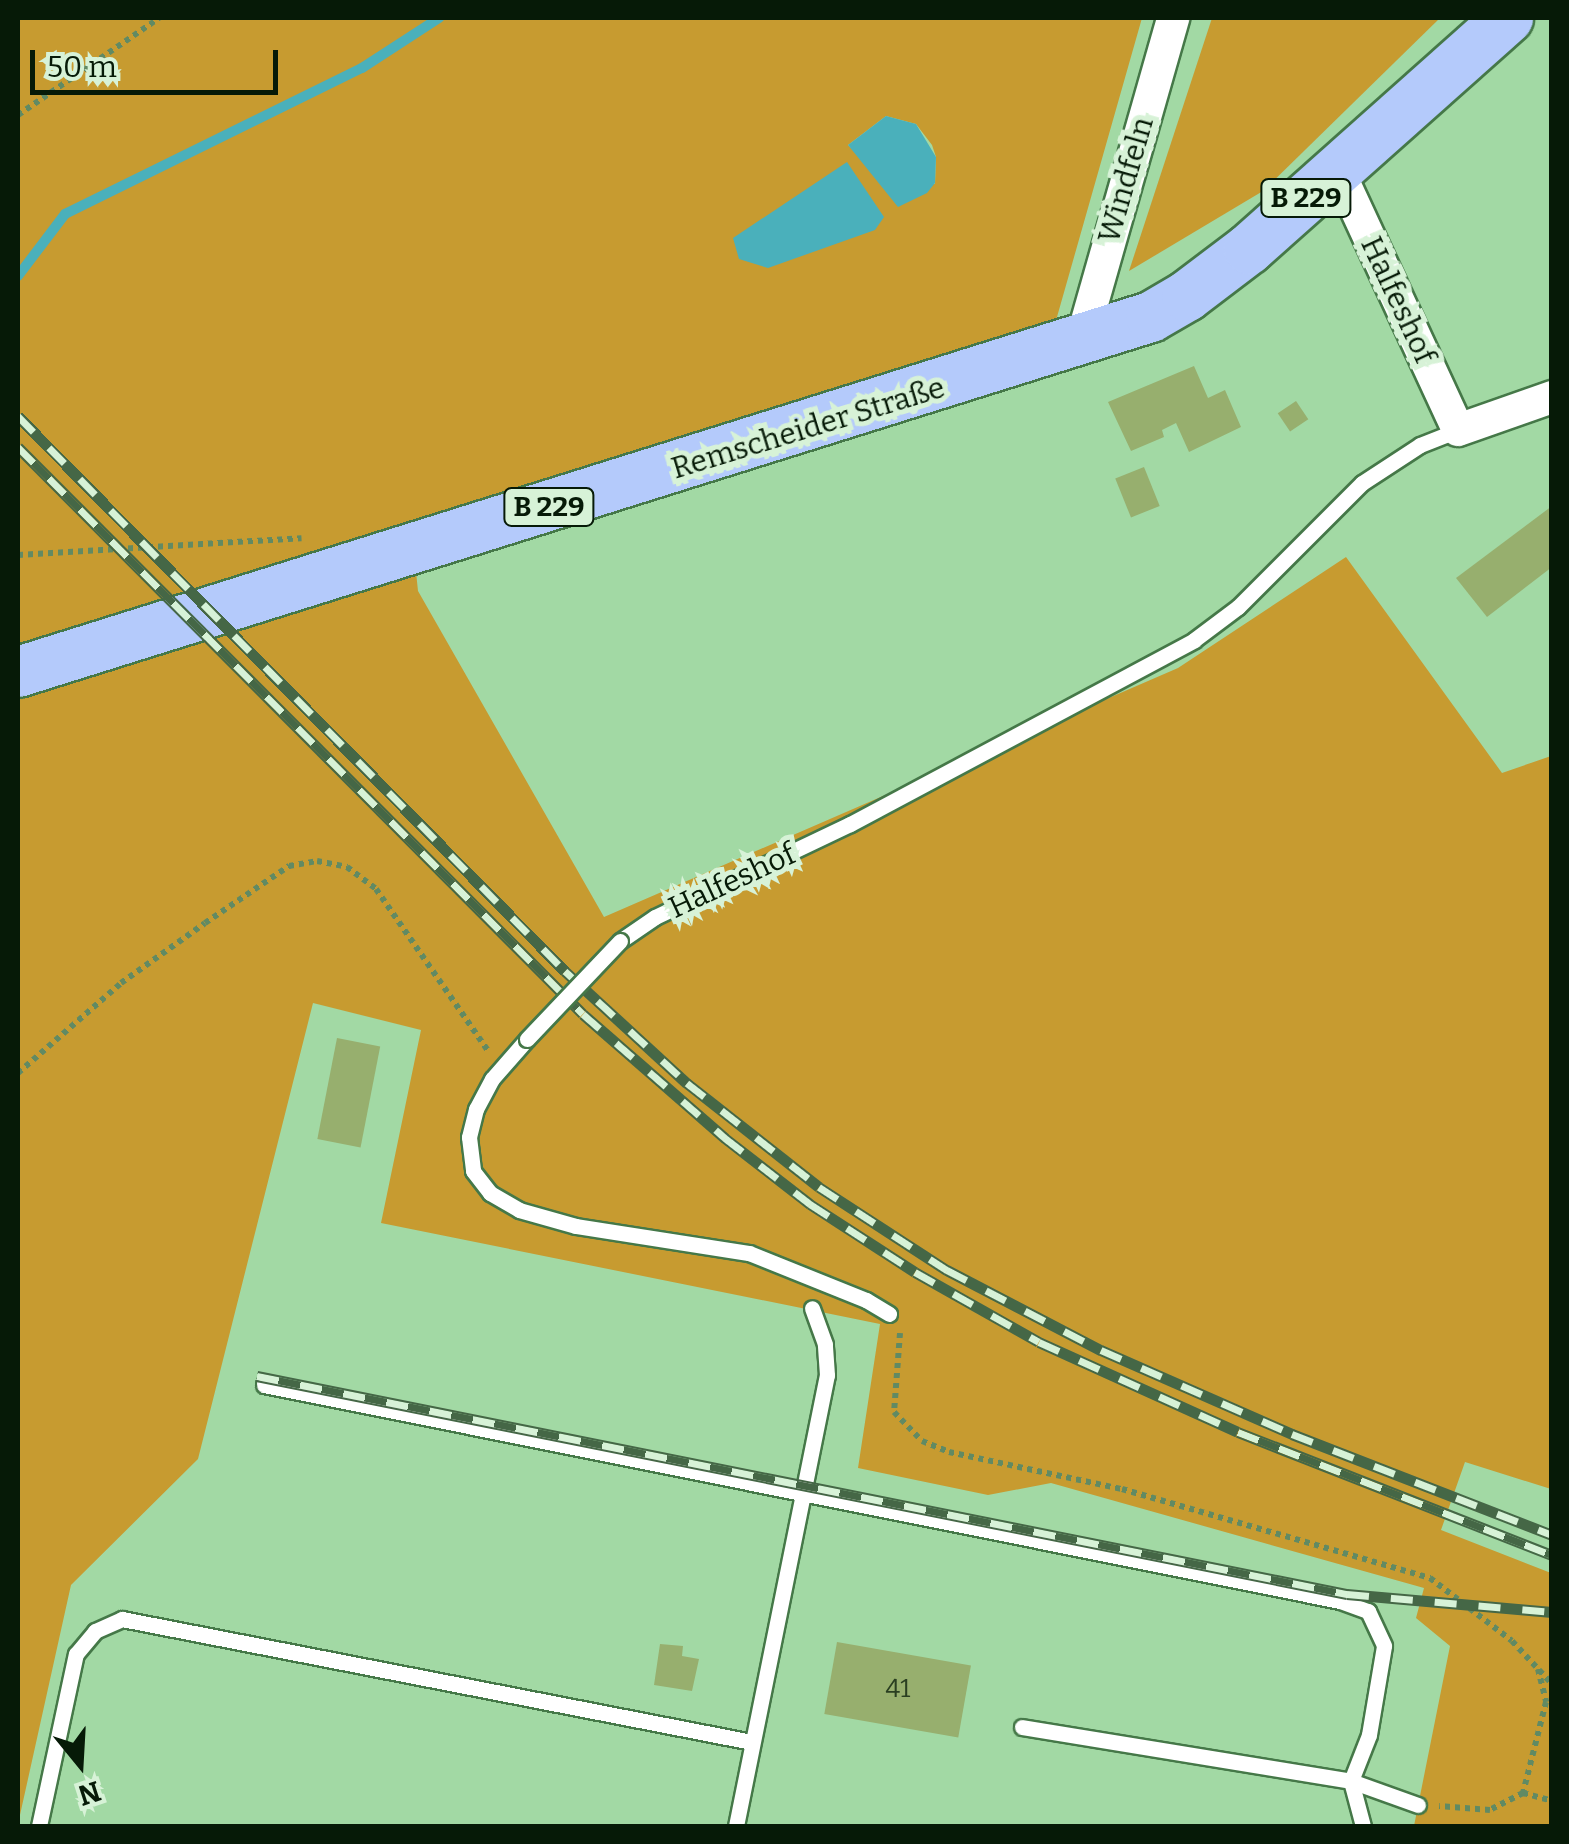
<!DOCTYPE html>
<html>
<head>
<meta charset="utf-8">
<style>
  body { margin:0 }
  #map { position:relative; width:1569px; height:1844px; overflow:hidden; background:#a2d9a4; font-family:Bitter,serif }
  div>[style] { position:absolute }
  .green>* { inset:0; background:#c79b30 }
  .water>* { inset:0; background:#4ab0bb }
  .stream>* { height:10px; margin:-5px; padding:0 5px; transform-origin:5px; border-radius:5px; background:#4ab0bb }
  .building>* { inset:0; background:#97af6e; transform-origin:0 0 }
  .path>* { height:6px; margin-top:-3px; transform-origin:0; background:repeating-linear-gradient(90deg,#618a63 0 5px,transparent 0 10px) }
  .roads { filter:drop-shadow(2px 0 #457848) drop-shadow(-2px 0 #457848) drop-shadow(0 2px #457848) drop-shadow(0 -2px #457848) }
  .lane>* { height:15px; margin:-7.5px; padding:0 7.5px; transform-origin:7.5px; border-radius:7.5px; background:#fff }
  .street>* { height:32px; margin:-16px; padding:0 16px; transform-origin:16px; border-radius:16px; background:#fff }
  .primary>* { height:50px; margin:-25px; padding:0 25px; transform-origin:25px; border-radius:25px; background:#b4cafb }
  .rail>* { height:11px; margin-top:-5.5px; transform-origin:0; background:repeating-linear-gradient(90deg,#d7f2d7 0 22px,#456746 0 44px); box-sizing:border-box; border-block:2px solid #456746 }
  .bridges { filter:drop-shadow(2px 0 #457848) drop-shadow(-2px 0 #457848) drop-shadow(0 2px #457848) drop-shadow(0 -2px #457848) }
  .lane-bridge>* { height:15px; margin:-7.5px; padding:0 7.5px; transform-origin:7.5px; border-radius:7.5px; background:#fff }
  span { translate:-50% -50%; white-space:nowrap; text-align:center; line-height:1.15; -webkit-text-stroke:10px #d7f2d7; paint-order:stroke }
  .number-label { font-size:25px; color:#2a3f21 }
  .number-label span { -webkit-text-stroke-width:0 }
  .shield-label span { padding:2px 8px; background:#d7f2d7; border:2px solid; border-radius:8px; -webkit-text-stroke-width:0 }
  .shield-label { font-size:28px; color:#061a07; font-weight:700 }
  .street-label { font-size:30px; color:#061a07 }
  .frame { position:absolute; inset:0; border:20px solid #061a07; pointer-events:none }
  .north { position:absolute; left:30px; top:1714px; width:100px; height:100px; -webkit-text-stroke:8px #d7f2d7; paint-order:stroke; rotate:162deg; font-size:28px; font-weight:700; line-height:40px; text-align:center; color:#061a07 }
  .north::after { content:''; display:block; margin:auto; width:35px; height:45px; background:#061a07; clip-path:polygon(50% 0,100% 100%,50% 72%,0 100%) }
  .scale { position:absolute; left:30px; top:50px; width:248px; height:45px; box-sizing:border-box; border:5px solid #061a07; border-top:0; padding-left:12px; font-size:30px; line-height:35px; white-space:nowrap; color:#061a07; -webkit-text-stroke:8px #d7f2d7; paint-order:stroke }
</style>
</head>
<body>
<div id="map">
  <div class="green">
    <i style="clip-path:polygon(evenodd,18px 18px,1142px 18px,1055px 324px,411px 524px,418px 591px,604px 917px,1178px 668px,1346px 557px,1502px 773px,1551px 756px,1551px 1489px,1465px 1462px,1441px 1530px,1551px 1573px,1551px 1826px,1414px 1826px,1450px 1646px,1416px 1618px,1424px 1588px,1051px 1483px,988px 1495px,858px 1468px,880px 1324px,381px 1223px,421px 1030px,313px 1003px,198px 1459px,71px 1585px,18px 1824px,18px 18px,886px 116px,916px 124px,932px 145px,936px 157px,935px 184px,862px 159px,848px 145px,886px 116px)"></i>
    <i style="clip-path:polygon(1212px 18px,1440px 18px,1263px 191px,1129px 271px)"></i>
  </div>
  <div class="water">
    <i style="clip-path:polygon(886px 116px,916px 124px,936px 157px,935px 183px,927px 193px,898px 207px,848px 145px)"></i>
    <i style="clip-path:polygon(847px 162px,884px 217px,875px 230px,768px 268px,739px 259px,733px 238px)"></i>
  </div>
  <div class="stream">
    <i style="left:18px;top:276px;width:78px;rotate:-52.8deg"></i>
    <i style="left:65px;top:214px;width:331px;rotate:-26.2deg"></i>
    <i style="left:362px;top:68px;width:92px;rotate:-33deg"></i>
  </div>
  <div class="building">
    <i style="clip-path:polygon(1194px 366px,1208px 398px,1225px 390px,1241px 427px,1189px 452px,1176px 423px,1162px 430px,1164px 437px,1131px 451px,1108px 402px)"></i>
    <i style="left:1296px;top:401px;width:22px;height:22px;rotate:56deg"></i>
    <i style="left:1144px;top:467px;width:42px;height:31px;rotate:68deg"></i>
    <i style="clip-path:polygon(1552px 506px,1552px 567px,1487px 617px,1456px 578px)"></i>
    <i style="left:337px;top:1038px;width:44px;height:103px;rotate:11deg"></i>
    <i style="left:837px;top:1642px;width:136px;height:73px;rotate:10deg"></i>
    <i style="clip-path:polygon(660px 1644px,683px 1646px,682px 1656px,699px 1659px,692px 1691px,654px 1685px)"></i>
  </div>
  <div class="path">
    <i style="left:18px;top:115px;width:171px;rotate:-34.5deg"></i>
    <i style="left:18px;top:555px;width:284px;rotate:-3.4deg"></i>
    <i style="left:18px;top:1073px;width:137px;rotate:-41.1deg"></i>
    <i style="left:121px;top:983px;width:103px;rotate:-35.5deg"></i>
    <i style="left:205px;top:923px;width:102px;rotate:-34.2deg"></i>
    <i style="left:289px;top:866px;width:28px;rotate:-10deg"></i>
    <i style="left:317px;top:861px;width:31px;rotate:11deg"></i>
    <i style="left:347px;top:867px;width:36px;rotate:37deg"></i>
    <i style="left:376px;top:889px;width:197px;rotate:55.3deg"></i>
    <i style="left:900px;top:1333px;width:79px;rotate:94.3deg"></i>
    <i style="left:894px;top:1412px;width:40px;rotate:46deg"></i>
    <i style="left:922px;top:1441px;width:29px;rotate:22deg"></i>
    <i style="left:949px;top:1452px;width:177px;rotate:12.1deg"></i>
    <i style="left:1122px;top:1489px;width:321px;rotate:16.1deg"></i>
    <i style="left:1430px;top:1578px;width:103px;rotate:37.5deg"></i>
    <i style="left:1512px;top:1641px;width:38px;rotate:47deg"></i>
    <i style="left:1538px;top:1669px;width:34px;rotate:76deg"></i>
    <i style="left:1546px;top:1702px;width:94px;rotate:104.2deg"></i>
    <i style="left:1523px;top:1793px;width:37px;rotate:153deg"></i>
    <i style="left:1490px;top:1810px;width:51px;rotate:-175.5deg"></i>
    <i style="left:1539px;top:1670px;width:19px;rotate:47deg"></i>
    <i style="left:1523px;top:1793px;width:30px;rotate:15deg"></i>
  </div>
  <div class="roads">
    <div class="lane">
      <i style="left:620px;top:941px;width:42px;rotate:-34.4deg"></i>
      <i style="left:655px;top:917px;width:216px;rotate:-25.5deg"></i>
      <i style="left:850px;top:824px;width:390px;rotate:-28.1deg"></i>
      <i style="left:1194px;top:640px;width:55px;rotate:-36.9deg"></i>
      <i style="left:1238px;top:607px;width:175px;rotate:-45deg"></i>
      <i style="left:1362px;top:483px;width:69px;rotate:-33.2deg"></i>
      <i style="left:1420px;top:445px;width:41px;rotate:-21.5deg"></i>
      <i style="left:527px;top:1039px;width:53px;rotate:131.2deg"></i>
      <i style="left:492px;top:1079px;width:34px;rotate:118deg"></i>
      <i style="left:476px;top:1109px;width:29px;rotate:104deg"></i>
      <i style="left:469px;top:1137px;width:34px;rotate:83deg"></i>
      <i style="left:473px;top:1171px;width:28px;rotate:52deg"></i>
      <i style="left:490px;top:1193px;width:34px;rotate:30deg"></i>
      <i style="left:519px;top:1210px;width:59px;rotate:15.7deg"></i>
      <i style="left:576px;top:1226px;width:175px;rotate:8.9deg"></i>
      <i style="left:749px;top:1253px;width:126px;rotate:21.9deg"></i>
      <i style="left:866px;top:1300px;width:27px;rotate:31deg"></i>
      <i style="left:264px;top:1385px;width:1097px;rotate:11.35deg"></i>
      <i style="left:1340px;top:1601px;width:30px;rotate:20deg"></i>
      <i style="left:1368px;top:1611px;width:38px;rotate:65deg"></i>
      <i style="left:1384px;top:1646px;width:90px;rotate:99.6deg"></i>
      <i style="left:1369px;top:1735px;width:49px;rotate:111.4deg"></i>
      <i style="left:1351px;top:1781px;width:47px;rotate:75.1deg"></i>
      <i style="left:1022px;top:1727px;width:333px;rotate:9.3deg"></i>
      <i style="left:1351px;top:1781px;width:71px;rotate:19.7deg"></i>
      <i style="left:39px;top:1826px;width:176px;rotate:-77.9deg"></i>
      <i style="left:76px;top:1654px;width:30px;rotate:-50deg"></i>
      <i style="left:95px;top:1631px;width:30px;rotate:-24deg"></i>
      <i style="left:122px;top:1619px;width:642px;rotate:11.05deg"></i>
      <i style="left:736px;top:1826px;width:460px;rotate:-78.6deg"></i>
      <i style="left:827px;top:1375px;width:31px;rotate:-94deg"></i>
      <i style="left:825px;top:1344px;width:38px;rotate:-110deg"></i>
    </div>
    <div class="street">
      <i style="left:1338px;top:170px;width:286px;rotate:65.2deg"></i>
      <i style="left:1458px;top:430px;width:100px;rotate:-19.3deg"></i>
      <i style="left:1081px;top:342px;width:337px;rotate:-74.1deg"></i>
    </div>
    <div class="primary">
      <i style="left:18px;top:672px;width:1187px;rotate:-17.4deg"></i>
      <i style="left:1151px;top:317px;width:42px;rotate:-30.3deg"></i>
      <i style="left:1187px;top:296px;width:78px;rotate:-37.2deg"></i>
      <i style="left:1249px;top:249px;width:347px;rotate:-41.7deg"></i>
    </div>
  </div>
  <div class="rail">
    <i style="left:18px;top:416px;width:779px;rotate:45.42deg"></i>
    <i style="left:565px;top:971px;width:166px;rotate:42.6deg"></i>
    <i style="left:687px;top:1083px;width:168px;rotate:38.2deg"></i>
    <i style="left:819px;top:1187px;width:153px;rotate:33deg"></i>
    <i style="left:947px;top:1270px;width:174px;rotate:27.5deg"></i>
    <i style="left:1101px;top:1350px;width:209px;rotate:23.7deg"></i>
    <i style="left:1292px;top:1434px;width:279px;rotate:21.2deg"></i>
    <i style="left:18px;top:447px;width:800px;rotate:45.1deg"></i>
    <i style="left:583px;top:1014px;width:189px;rotate:41.1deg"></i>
    <i style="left:725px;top:1138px;width:108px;rotate:37.8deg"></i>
    <i style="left:810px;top:1204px;width:125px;rotate:32.9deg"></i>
    <i style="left:915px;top:1272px;width:142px;rotate:29.4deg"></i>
    <i style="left:1039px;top:1342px;width:218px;rotate:24.3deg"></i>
    <i style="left:1238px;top:1432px;width:337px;rotate:21.4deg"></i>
    <i style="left:257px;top:1376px;width:1112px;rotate:11.31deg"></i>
    <i style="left:1347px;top:1594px;width:206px;rotate:5deg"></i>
  </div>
  <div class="bridges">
    <div class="lane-bridge">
      <i style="left:527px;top:1039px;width:135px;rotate:-46.5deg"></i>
    </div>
  </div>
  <div class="number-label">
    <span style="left:898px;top:1689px">41</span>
  </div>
  <div class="shield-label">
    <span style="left:1306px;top:198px">B 229</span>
    <span style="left:549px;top:507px">B 229</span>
  </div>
  <div class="street-label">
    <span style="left:1126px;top:180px;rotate:-74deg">Windfeln</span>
    <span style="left:1398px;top:300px;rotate:65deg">Halfeshof</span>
    <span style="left:808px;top:428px;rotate:-17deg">Remscheider Straße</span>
    <span style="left:732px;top:881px;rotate:-25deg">Halfeshof</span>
  </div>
  <div class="frame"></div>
  <div class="north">N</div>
  <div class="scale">50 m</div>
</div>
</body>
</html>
